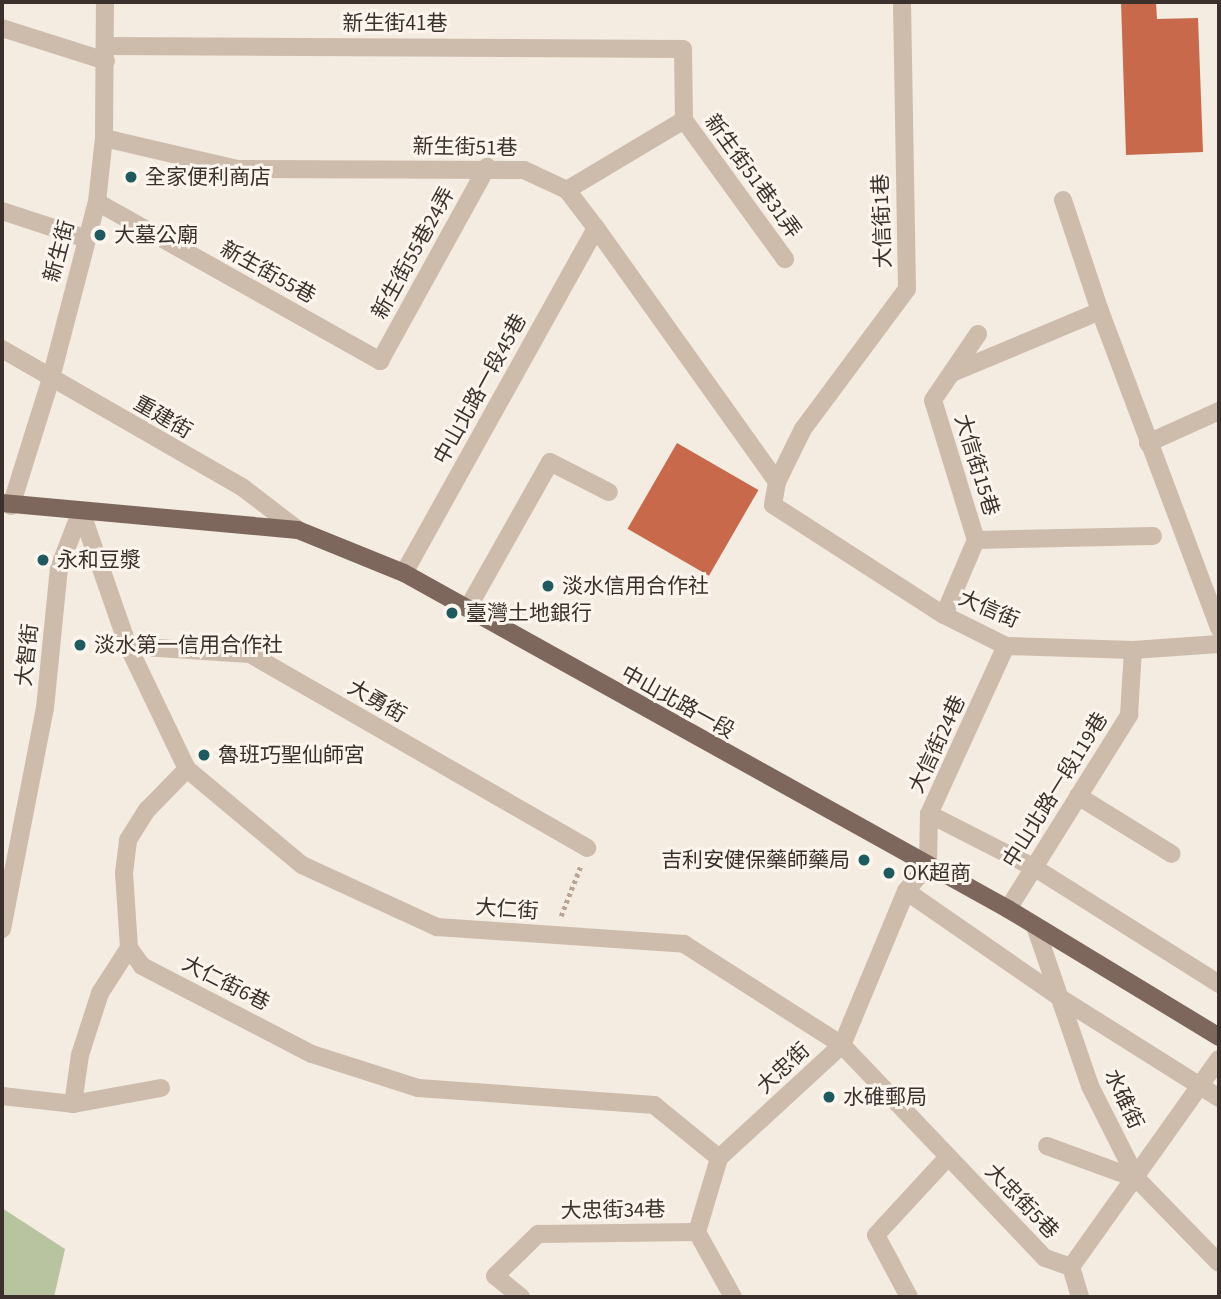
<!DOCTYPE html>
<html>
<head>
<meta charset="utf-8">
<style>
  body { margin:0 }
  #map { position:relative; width:1221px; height:1299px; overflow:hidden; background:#f4ebe1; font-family:"Source Sans 3","Noto Sans TC",sans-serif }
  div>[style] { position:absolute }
  .green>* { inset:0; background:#b8c4a0 }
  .building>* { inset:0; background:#c8694b; transform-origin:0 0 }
  .path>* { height:4.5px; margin-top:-2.25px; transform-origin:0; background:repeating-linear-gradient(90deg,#b9a596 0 3.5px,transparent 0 7px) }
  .minor>* { height:18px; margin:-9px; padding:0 9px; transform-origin:9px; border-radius:9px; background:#cdbbac }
  .major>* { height:18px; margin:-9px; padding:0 9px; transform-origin:9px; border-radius:9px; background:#7d675c }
  .dots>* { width:19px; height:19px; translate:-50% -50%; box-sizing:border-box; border:4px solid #fbf5ee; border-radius:50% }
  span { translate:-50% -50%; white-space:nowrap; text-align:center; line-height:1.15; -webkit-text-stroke:6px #fbf5ee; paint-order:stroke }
  .street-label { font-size:21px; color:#3b302b }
  .poi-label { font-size:21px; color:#3b302b }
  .left { translate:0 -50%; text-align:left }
  .right { translate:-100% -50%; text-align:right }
  .frame { position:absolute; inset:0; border:4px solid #3b302b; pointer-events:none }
</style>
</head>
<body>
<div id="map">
  <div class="green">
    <i style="clip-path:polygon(2px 1208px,65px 1249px,54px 1297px,2px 1297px)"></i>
  </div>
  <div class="building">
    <i style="clip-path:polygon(1121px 2px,1156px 2px,1157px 19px,1198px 18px,1203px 152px,1126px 155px)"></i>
    <i style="left:677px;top:443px;width:94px;height:99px;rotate:30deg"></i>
  </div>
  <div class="path">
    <i style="left:561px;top:916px;width:55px;rotate:-68.6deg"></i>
  </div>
  <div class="minor">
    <i style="left:2px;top:28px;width:109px;rotate:17.6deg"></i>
    <i style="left:106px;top:46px;width:577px;rotate:0.3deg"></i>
    <i style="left:683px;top:49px;width:71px;rotate:89.2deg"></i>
    <i style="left:684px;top:120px;width:136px;rotate:149.1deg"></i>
    <i style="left:684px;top:120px;width:172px;rotate:54deg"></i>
    <i style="left:104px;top:138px;width:137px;rotate:13.1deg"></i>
    <i style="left:237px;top:169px;width:287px;rotate:0.2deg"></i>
    <i style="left:524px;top:170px;width:47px;rotate:24.9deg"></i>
    <i style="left:567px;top:190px;width:48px;rotate:52.7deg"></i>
    <i style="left:596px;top:228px;width:312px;rotate:54.5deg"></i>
    <i style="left:777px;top:482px;width:23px;rotate:100deg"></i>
    <i style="left:773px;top:505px;width:203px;rotate:32.8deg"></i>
    <i style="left:944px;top:615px;width:69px;rotate:26.6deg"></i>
    <i style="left:1006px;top:646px;width:127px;rotate:1.8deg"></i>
    <i style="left:1133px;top:650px;width:86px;rotate:-4deg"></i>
    <i style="left:1063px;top:200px;width:117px;rotate:71.6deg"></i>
    <i style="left:1100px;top:311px;width:339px;rotate:69.4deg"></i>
    <i style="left:97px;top:202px;width:325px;rotate:29.3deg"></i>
    <i style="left:380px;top:361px;width:222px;rotate:-61.1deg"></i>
    <i style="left:2px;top:211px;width:86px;rotate:18.2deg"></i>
    <i style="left:2px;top:349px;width:277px;rotate:29.9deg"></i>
    <i style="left:242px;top:487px;width:71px;rotate:37.5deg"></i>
    <i style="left:952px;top:373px;width:160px;rotate:-22.7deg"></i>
    <i style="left:1148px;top:443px;width:78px;rotate:-24.3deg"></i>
    <i style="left:777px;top:482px;width:59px;rotate:-63.9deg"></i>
    <i style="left:803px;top:429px;width:174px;rotate:-53.4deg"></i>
    <i style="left:907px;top:289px;width:287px;rotate:-91deg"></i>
    <i style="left:11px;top:506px;width:134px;rotate:-72.6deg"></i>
    <i style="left:51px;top:378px;width:182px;rotate:-75.4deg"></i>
    <i style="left:97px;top:202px;width:64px;rotate:-83.8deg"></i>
    <i style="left:104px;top:138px;width:136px;rotate:-89.6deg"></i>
    <i style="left:81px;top:511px;width:143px;rotate:70.8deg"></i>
    <i style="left:128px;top:646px;width:136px;rotate:64.4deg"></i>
    <i style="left:187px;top:769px;width:150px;rotate:39.9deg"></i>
    <i style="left:302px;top:865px;width:149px;rotate:24.7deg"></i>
    <i style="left:437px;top:927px;width:248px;rotate:3.9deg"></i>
    <i style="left:684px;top:944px;width:188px;rotate:32.6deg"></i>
    <i style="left:842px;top:1045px;width:294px;rotate:46.4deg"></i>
    <i style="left:1045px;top:1258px;width:28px;rotate:19deg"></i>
    <i style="left:976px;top:540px;width:177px;rotate:-1.3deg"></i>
    <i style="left:404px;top:573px;width:395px;rotate:-60.9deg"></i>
    <i style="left:469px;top:606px;width:165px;rotate:-60.6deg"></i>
    <i style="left:550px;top:462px;width:66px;rotate:27deg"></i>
    <i style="left:944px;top:615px;width:82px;rotate:-66.9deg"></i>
    <i style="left:976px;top:540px;width:146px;rotate:-107.1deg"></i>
    <i style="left:933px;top:400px;width:80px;rotate:-55.7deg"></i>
    <i style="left:128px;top:646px;width:122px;rotate:3.8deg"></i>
    <i style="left:250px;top:654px;width:389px;rotate:29.9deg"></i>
    <i style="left:1078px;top:796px;width:110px;rotate:31.7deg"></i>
    <i style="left:929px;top:814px;width:119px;rotate:27deg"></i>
    <i style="left:1035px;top:868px;width:218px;rotate:32.2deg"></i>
    <i style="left:906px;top:891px;width:190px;rotate:34.7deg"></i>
    <i style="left:1062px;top:999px;width:186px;rotate:32.2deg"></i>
    <i style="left:1008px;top:909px;width:229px;rotate:-58deg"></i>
    <i style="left:1129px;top:715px;width:65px;rotate:-86.5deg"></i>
    <i style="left:1035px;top:926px;width:169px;rotate:71deg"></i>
    <i style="left:1090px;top:1086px;width:104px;rotate:63.2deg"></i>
    <i style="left:1137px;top:1179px;width:117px;rotate:45.7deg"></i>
    <i style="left:2px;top:929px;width:225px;rotate:-79deg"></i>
    <i style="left:45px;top:708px;width:141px;rotate:-84.3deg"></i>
    <i style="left:59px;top:568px;width:61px;rotate:-68.9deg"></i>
    <i style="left:129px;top:948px;width:75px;rotate:-93.8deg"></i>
    <i style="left:124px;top:873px;width:33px;rotate:-83deg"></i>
    <i style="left:128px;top:840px;width:36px;rotate:-58deg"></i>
    <i style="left:147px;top:810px;width:57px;rotate:-45.7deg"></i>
    <i style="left:161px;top:1088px;width:89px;rotate:169.7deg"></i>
    <i style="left:73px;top:1104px;width:49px;rotate:-81.9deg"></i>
    <i style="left:80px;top:1055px;width:65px;rotate:-72.1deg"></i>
    <i style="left:100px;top:993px;width:54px;rotate:-57.2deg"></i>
    <i style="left:129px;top:948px;width:22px;rotate:54deg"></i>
    <i style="left:142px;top:966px;width:191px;rotate:27.4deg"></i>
    <i style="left:312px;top:1054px;width:111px;rotate:17.8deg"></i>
    <i style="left:418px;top:1088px;width:237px;rotate:4.1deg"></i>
    <i style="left:654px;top:1105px;width:84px;rotate:39.2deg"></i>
    <i style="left:2px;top:1096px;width:71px;rotate:6.4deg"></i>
    <i style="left:1047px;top:1146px;width:96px;rotate:20.1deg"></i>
    <i style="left:1071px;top:1267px;width:255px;rotate:-54.6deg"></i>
    <i style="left:1071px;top:1267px;width:31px;rotate:73deg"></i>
    <i style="left:521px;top:1297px;width:33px;rotate:-141deg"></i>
    <i style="left:495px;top:1276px;width:60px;rotate:-44.3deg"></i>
    <i style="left:538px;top:1234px;width:159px;rotate:-0.7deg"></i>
    <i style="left:733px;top:1297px;width:74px;rotate:-119deg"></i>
    <i style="left:697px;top:1232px;width:77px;rotate:-73.4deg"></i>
    <i style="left:719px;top:1158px;width:167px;rotate:-42.6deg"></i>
    <i style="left:842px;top:1045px;width:167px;rotate:-67.4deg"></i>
    <i style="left:906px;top:891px;width:34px;rotate:-50deg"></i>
    <i style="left:928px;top:865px;width:51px;rotate:-88.9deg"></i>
    <i style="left:929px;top:814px;width:185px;rotate:-65.4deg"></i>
    <i style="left:909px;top:1297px;width:70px;rotate:-118deg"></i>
    <i style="left:876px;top:1235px;width:106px;rotate:-47.3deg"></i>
  </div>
  <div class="major">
    <i style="left:2px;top:503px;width:297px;rotate:5.2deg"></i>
    <i style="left:298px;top:530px;width:114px;rotate:22.1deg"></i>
    <i style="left:404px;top:573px;width:691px;rotate:29.09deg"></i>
    <i style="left:1008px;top:909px;width:247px;rotate:31.2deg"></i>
  </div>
  <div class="dots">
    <i style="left:131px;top:177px;background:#1f5a5e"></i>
    <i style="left:100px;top:235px;background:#1f5a5e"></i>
    <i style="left:43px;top:560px;background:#1f5a5e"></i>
    <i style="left:548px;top:586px;background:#1f5a5e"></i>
    <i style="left:452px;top:613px;background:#1f5a5e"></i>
    <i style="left:80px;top:645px;background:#1f5a5e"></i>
    <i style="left:204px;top:755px;background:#1f5a5e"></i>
    <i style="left:864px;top:860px;background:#1f5a5e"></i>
    <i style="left:889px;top:873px;background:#1f5a5e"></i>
    <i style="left:829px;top:1097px;background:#1f5a5e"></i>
  </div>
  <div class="street-label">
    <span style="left:395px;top:23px">新生街41巷</span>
    <span style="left:465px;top:147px;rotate:1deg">新生街51巷</span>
    <span style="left:753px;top:176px;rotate:54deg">新生街51巷31弄</span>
    <span style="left:882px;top:221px;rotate:-92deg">大信街1巷</span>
    <span style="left:59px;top:251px;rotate:-75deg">新生街</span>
    <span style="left:413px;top:253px;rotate:-61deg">新生街55巷24弄</span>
    <span style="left:268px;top:272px;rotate:29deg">新生街55巷</span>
    <span style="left:480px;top:389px;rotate:-61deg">中山北路一段45巷</span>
    <span style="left:163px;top:417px;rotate:30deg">重建街</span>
    <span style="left:977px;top:465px;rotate:73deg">大信街15巷</span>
    <span style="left:989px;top:609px;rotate:23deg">大信街</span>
    <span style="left:27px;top:655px;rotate:-84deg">大智街</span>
    <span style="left:377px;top:701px;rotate:30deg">大勇街</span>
    <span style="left:678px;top:702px;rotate:29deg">中山北路一段</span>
    <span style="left:937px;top:744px;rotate:-65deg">大信街24巷</span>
    <span style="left:1055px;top:790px;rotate:-58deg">中山北路一段119巷</span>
    <span style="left:507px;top:909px;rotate:4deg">大仁街</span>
    <span style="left:226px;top:983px;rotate:27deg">大仁街6巷</span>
    <span style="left:783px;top:1068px;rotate:-43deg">大忠街</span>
    <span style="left:1124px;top:1099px;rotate:65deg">水碓街</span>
    <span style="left:1022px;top:1201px;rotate:46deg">大忠街5巷</span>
    <span style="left:613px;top:1210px;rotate:-1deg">大忠街34巷</span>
  </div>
  <div class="poi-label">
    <span class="left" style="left:145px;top:177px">全家便利商店</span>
    <span class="left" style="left:114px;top:235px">大墓公廟</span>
    <span class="left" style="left:57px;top:560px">永和豆漿</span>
    <span class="left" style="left:562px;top:586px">淡水信用合作社</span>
    <span class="left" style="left:466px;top:613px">臺灣土地銀行</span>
    <span class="left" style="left:94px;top:645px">淡水第一信用合作社</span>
    <span class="left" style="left:218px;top:755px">魯班巧聖仙師宮</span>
    <span class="right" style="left:850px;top:860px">吉利安健保藥師藥局</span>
    <span class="left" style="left:903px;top:873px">OK超商</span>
    <span class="left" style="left:843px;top:1097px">水碓郵局</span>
  </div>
  <div class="frame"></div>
</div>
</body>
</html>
